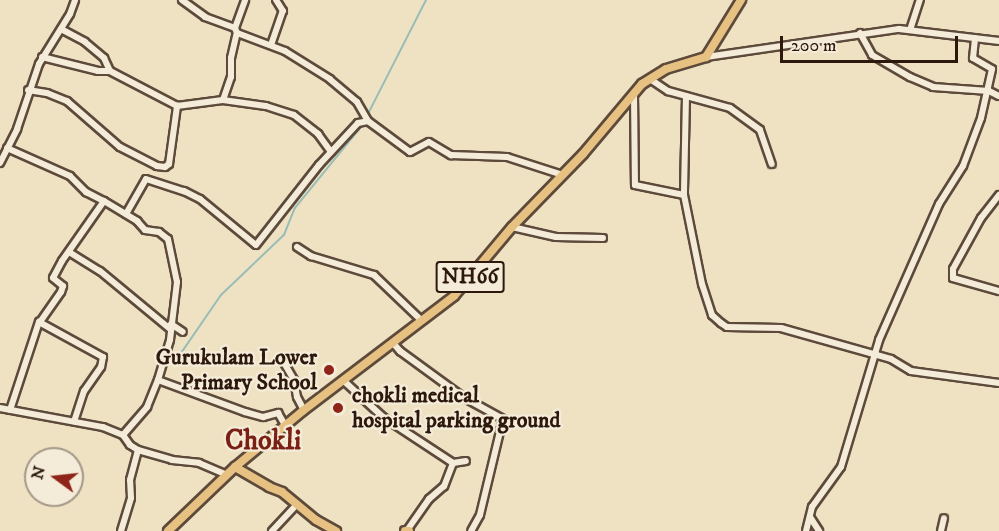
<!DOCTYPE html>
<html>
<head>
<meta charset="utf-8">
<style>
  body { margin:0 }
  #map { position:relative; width:999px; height:531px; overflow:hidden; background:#eee2c3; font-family:"IM FELL DW Pica",serif }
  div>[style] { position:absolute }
  .stream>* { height:1.5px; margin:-0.75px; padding:0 0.75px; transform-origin:0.75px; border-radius:0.75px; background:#99bdb6 }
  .roads { filter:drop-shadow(2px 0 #5d4a3b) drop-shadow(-2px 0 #5d4a3b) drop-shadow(0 2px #5d4a3b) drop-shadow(0 -2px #5d4a3b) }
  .minor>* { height:6px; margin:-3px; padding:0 3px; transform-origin:3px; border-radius:3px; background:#f4ecd8 }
  .major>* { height:8px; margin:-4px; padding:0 4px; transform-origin:4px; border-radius:4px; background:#e7c182 }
  .dots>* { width:16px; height:16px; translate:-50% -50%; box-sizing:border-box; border:3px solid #f4ecd8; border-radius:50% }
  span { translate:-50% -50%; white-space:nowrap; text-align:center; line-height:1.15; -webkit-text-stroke:4.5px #f4ecd8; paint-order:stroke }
  .shield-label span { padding:2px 4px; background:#f4ecd8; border:2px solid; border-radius:4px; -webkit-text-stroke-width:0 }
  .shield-label { font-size:21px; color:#2d180e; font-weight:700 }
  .poi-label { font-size:22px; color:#2d180e; font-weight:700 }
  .right { translate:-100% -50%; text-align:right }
  .left { translate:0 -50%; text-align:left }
  .district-label { font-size:28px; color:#7a1f14; font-weight:700 }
  .north { position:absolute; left:24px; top:447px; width:60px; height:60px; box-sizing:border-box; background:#f4ecd8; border:2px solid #a49787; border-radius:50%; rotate:285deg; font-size:16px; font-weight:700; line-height:24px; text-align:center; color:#2d180e }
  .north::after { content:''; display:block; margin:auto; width:21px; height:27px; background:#8f2418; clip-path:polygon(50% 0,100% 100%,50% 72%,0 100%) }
  .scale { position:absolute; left:780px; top:36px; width:178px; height:27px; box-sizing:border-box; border:3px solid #2d180e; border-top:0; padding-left:8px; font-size:18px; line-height:21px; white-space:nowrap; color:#2d180e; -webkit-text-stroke:4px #f4ecd8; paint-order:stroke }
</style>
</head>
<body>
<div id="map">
  <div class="stream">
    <i style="left:367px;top:116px;width:130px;rotate:-63deg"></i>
    <i style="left:175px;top:362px;width:81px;rotate:-55.5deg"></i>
    <i style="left:221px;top:295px;width:87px;rotate:-43.6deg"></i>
    <i style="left:284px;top:235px;width:29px;rotate:-68deg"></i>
    <i style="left:295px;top:208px;width:104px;rotate:-50.8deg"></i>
  </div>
  <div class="roads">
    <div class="minor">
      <i style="left:182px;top:0;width:29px;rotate:36deg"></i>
      <i style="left:205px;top:17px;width:32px;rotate:20deg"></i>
      <i style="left:235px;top:28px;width:30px;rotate:-70deg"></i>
      <i style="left:61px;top:29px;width:27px;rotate:28deg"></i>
      <i style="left:85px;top:42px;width:25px;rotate:40deg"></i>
      <i style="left:104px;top:58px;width:14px;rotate:65deg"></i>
      <i style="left:910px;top:30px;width:32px;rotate:-72deg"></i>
      <i style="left:860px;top:33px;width:25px;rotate:61deg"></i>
      <i style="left:872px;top:55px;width:44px;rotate:30.1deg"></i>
      <i style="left:910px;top:77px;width:25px;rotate:23deg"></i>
      <i style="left:933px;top:87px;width:56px;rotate:4.1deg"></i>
      <i style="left:989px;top:91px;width:11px;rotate:27deg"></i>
      <i style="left:271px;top:45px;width:36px;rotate:-71deg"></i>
      <i style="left:283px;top:11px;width:13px;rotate:-122deg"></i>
      <i style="left:42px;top:57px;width:58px;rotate:14deg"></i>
      <i style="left:98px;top:71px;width:12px"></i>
      <i style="left:110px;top:71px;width:76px;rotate:27.6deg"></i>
      <i style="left:177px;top:106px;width:46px;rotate:-7.4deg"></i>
      <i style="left:223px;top:100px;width:24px;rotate:-71deg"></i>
      <i style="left:231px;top:77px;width:19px;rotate:-90deg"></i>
      <i style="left:231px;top:58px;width:26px;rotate:-77deg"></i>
      <i style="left:237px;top:33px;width:5px;rotate:-112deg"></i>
      <i style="left:706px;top:57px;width:195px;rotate:-8.3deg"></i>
      <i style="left:899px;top:29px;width:101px;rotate:6.8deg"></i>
      <i style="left:650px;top:79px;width:22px;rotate:34deg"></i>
      <i style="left:668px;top:91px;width:64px;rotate:15.3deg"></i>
      <i style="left:730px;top:108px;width:37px;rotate:36deg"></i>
      <i style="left:760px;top:130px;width:36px;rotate:71deg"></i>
      <i style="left:28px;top:90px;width:19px;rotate:9deg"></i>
      <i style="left:47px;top:93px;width:22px;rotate:22deg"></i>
      <i style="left:67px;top:101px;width:70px;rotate:41deg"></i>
      <i style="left:120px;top:147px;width:42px;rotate:27.2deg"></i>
      <i style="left:157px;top:166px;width:8px;rotate:7deg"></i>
      <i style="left:165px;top:167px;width:5px;rotate:-37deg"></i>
      <i style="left:169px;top:164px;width:59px;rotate:-82.1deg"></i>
      <i style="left:634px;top:94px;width:91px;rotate:89.4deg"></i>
      <i style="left:635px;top:185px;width:50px;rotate:11.5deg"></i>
      <i style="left:686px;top:96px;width:99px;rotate:91.2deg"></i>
      <i style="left:684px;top:195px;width:91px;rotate:78.6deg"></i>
      <i style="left:702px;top:284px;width:33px;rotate:72deg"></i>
      <i style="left:712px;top:315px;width:12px;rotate:42deg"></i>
      <i style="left:721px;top:323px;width:7px;rotate:34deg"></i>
      <i style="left:727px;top:327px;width:54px;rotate:1.1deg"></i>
      <i style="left:781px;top:328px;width:114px;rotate:15.7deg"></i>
      <i style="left:891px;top:359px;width:23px;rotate:31deg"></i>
      <i style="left:911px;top:371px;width:89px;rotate:7.8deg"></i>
      <i style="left:223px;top:100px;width:43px;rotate:7.9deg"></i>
      <i style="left:266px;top:106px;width:29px;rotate:18deg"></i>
      <i style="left:294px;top:115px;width:31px;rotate:38deg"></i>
      <i style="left:318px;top:134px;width:22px;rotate:54deg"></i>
      <i style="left:368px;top:121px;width:52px;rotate:36.4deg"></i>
      <i style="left:410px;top:152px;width:21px;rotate:-28deg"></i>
      <i style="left:429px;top:142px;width:26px;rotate:31deg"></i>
      <i style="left:451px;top:155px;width:56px;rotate:2deg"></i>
      <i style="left:507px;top:157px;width:59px;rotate:17.8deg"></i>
      <i style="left:7px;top:148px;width:69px;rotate:24deg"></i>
      <i style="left:70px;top:176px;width:23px;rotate:45deg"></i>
      <i style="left:86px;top:192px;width:20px;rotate:27deg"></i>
      <i style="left:104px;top:201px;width:73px;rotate:125deg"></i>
      <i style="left:62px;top:261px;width:19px;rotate:118deg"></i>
      <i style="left:53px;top:278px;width:13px;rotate:39deg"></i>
      <i style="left:63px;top:286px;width:6px;rotate:108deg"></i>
      <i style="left:61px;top:292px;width:38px;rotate:125deg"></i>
      <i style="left:0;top:163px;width:38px;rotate:-63deg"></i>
      <i style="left:17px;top:129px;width:69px;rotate:-71.3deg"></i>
      <i style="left:39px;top:64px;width:59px;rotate:-58.2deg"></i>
      <i style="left:70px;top:14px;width:15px;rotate:-70deg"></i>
      <i style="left:999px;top:195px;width:29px;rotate:128deg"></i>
      <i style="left:981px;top:218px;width:58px;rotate:118.8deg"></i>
      <i style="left:953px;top:269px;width:9px;rotate:90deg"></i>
      <i style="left:953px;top:278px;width:48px;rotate:15.8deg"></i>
      <i style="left:104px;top:201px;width:39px;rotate:31deg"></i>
      <i style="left:137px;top:221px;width:12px;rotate:48deg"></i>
      <i style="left:145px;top:230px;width:14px;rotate:8deg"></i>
      <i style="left:159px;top:232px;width:11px;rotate:38deg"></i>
      <i style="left:168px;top:239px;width:44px;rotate:78.2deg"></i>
      <i style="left:177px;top:282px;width:58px;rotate:96.9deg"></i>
      <i style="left:170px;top:340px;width:42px;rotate:106.7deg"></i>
      <i style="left:158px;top:380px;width:93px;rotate:20.2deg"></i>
      <i style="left:245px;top:412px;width:19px;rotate:16deg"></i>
      <i style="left:263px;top:417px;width:16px;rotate:-15deg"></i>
      <i style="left:278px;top:413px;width:14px;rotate:60deg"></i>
      <i style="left:126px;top:214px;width:40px;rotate:-60.3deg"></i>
      <i style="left:146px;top:179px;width:40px;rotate:18deg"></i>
      <i style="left:184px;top:191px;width:18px;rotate:27deg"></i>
      <i style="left:200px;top:199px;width:72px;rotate:39.4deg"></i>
      <i style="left:256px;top:245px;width:102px;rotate:-51.8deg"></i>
      <i style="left:319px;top:165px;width:57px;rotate:-47.1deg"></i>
      <i style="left:358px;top:123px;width:10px;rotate:-11deg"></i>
      <i style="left:368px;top:121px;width:22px;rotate:-120deg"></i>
      <i style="left:357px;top:102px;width:35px;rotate:-140deg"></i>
      <i style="left:330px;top:79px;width:53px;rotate:-148.1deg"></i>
      <i style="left:285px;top:51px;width:51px;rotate:-159.4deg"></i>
      <i style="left:512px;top:227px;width:45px;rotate:12.8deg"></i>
      <i style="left:556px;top:237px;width:47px;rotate:1.2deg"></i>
      <i style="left:297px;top:247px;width:17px;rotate:33deg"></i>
      <i style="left:311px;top:256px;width:66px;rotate:16.8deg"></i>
      <i style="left:374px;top:275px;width:66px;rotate:43.8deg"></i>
      <i style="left:69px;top:252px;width:36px;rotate:32deg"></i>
      <i style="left:100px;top:271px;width:91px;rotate:39.6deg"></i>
      <i style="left:171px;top:324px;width:14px;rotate:34deg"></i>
      <i style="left:393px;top:343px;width:11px;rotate:49deg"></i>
      <i style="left:400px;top:351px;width:78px;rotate:36.1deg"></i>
      <i style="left:463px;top:397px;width:46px;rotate:28.8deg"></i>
      <i style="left:503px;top:419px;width:99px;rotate:103.5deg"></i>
      <i style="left:480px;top:515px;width:18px;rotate:119deg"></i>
      <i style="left:283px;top:361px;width:22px;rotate:60deg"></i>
      <i style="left:294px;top:380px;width:17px;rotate:80deg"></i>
      <i style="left:297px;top:397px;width:15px;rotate:62deg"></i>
      <i style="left:344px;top:381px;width:53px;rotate:42.7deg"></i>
      <i style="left:383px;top:417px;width:84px;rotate:33.3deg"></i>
      <i style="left:453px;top:463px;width:25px;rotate:111deg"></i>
      <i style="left:444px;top:486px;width:20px;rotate:139deg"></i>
      <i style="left:429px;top:499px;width:38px;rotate:125deg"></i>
      <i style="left:0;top:408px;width:105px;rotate:10.5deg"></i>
      <i style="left:103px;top:427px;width:22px;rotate:22deg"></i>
      <i style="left:123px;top:435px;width:12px;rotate:55deg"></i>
      <i style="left:130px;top:445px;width:9px;rotate:32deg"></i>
      <i style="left:138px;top:450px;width:35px;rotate:16deg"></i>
      <i style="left:172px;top:460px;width:27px;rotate:6deg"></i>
      <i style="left:199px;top:463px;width:30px;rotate:23deg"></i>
      <i style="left:10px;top:410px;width:93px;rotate:-71.8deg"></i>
      <i style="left:39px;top:322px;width:73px;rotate:28.7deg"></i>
      <i style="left:103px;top:357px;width:10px;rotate:101deg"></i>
      <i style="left:101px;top:367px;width:29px;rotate:125deg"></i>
      <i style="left:84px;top:391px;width:32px;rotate:108deg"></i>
      <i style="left:123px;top:435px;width:37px;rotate:-49deg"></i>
      <i style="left:147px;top:407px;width:29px;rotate:-68deg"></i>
      <i style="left:453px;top:463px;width:13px;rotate:-9deg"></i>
      <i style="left:810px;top:517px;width:17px;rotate:57deg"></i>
      <i style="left:121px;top:531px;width:34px;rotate:-73deg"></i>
      <i style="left:131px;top:498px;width:18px;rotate:-93deg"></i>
      <i style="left:130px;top:480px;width:31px;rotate:-75deg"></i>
      <i style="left:272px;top:531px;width:37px;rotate:-47deg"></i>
      <i style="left:806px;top:531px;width:25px;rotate:-76deg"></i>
      <i style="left:812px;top:507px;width:49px;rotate:-54.1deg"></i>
      <i style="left:841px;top:467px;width:133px;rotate:-73.3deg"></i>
      <i style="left:879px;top:340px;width:149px;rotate:-66.2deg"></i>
      <i style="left:939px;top:204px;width:45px;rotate:-57.7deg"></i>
      <i style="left:963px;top:166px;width:51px;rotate:-69.4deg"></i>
      <i style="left:981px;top:118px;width:50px;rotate:-77.3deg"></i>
      <i style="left:992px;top:69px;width:22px;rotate:-150deg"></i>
      <i style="left:973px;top:58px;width:20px;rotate:-84deg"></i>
      <i style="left:941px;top:531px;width:13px;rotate:-77deg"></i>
    </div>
    <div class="major">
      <i style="left:235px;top:467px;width:39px;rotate:30deg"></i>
      <i style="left:269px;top:487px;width:14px;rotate:21deg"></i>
      <i style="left:282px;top:492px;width:44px;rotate:39.5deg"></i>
      <i style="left:316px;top:520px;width:23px;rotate:29deg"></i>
      <i style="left:168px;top:531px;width:93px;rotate:-43.7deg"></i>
      <i style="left:235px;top:467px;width:89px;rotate:-39.6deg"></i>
      <i style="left:304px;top:410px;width:188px;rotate:-37.2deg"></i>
      <i style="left:454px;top:296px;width:90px;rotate:-50deg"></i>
      <i style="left:512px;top:227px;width:102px;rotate:-45.8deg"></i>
      <i style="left:583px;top:154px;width:92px;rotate:-49.9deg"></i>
      <i style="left:642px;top:84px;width:28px;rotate:-32deg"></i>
      <i style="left:666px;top:69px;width:42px;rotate:-16.7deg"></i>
      <i style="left:706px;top:57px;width:67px;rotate:-58.4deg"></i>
      <i style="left:405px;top:531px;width:4px"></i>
    </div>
  </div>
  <div class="dots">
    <i style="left:329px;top:370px;background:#8f2418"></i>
    <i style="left:338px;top:408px;background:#8f2418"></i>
  </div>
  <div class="shield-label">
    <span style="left:470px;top:277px">NH66</span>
  </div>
  <div class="poi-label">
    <span class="right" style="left:317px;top:370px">Gurukulam Lower<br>Primary School</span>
    <span class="left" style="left:352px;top:408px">chokli medical<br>hospital parking ground</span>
  </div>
  <div class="district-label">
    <span style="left:263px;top:441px">Chokli</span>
  </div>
  <div class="north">N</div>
  <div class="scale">200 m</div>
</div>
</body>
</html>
